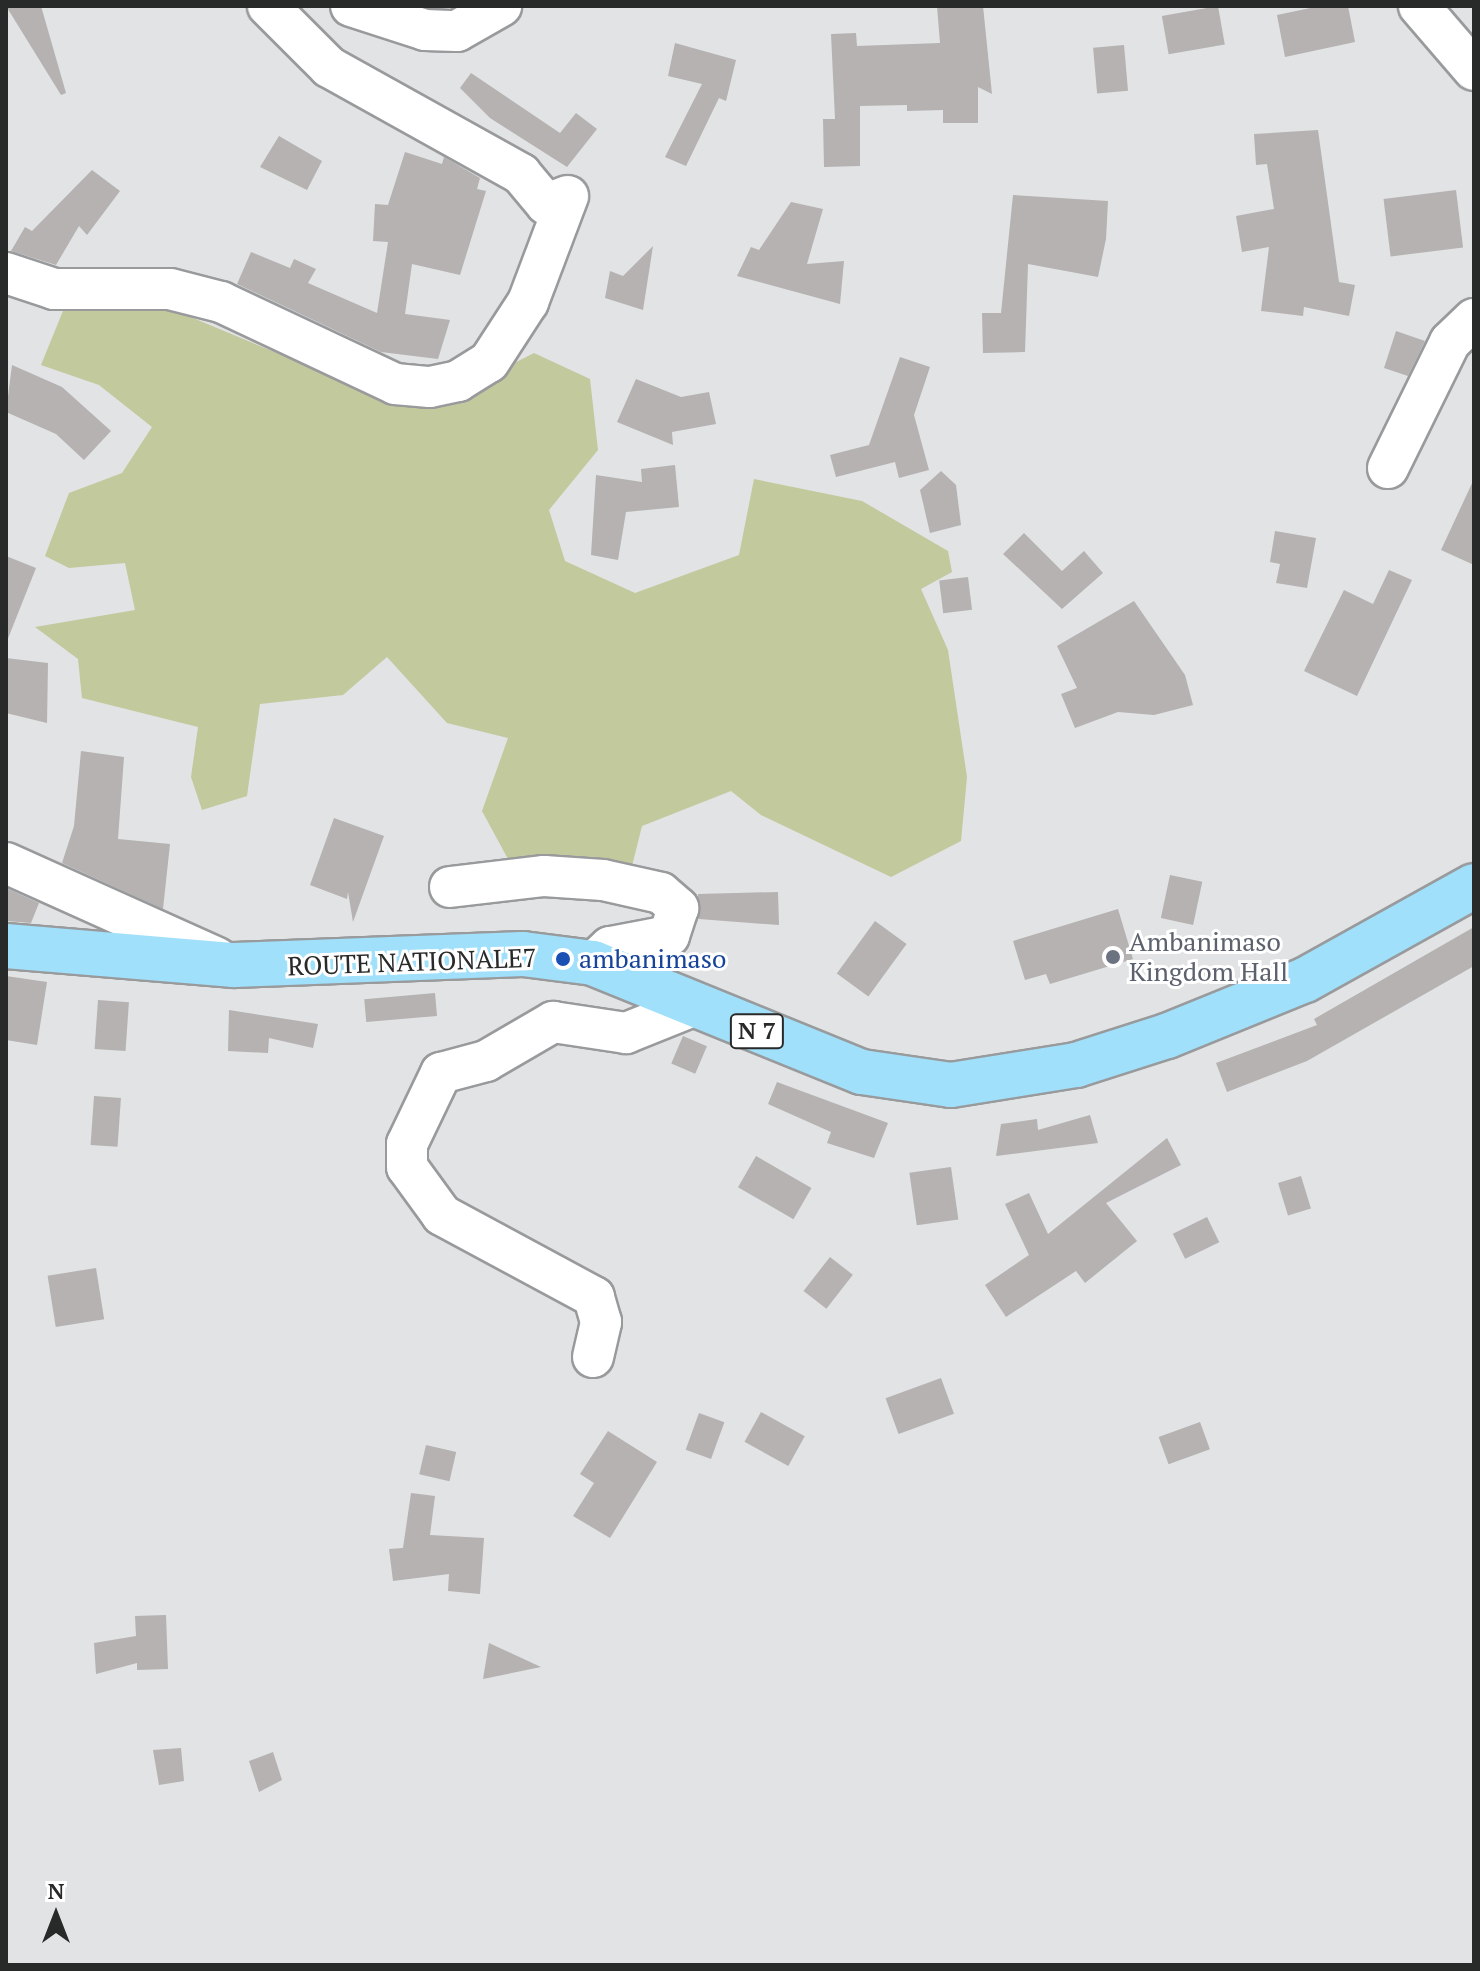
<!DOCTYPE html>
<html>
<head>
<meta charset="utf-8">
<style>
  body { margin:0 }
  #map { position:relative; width:1480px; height:1971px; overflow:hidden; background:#e1e3e5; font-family:"PT Serif",serif }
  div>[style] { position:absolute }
  .green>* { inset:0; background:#c2c99c }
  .building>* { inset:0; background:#b5b2b1; transform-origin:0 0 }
  .roads { filter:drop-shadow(2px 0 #989a9c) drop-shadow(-2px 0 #989a9c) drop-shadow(0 2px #989a9c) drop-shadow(0 -2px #989a9c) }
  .minor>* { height:40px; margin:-20px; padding:0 20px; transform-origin:20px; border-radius:20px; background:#fff }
  .major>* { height:44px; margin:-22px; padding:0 22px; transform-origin:22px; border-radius:22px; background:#a1e0fb }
  .dots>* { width:22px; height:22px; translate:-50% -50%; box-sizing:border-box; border:4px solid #fff; border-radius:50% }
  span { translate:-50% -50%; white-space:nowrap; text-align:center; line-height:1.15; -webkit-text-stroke:6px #fff; paint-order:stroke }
  .shield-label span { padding:2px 6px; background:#fff; border:2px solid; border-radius:6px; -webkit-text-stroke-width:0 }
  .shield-label { font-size:24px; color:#282929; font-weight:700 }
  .worship-label { font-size:26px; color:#5b616d }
  .left { translate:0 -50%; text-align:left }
  .transit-label { font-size:26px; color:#164399 }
  .street-label { font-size:26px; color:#282929 }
  .frame { position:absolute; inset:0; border:8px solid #282929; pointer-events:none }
  .north { position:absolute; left:16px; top:1875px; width:80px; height:80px; -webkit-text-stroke:6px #fff; paint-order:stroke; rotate:0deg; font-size:22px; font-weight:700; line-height:32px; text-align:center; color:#282929 }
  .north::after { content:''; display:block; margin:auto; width:28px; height:36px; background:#282929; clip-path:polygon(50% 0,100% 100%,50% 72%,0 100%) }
</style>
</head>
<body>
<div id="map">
  <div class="green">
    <i style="clip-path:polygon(67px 301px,157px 303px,402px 405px,450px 396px,534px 353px,590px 379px,598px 450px,549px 510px,565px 561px,635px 593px,739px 555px,754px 479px,862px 501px,948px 551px,952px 572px,921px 589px,948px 650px,967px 777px,961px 841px,891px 877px,761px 815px,731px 791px,642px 826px,630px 874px,514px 870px,482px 811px,508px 738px,447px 723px,387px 657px,343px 695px,260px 704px,247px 796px,202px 810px,191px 777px,198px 727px,82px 698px,78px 659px,35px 627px,135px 610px,125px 563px,69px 568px,45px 556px,69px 493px,122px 473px,152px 427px,99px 385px,41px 365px)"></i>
  </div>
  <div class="building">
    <i style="clip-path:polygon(6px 6px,41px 6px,66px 93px,61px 95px)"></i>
    <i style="clip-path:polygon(937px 6px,983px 6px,992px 94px,978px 87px,978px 123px,943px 123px,943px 110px,907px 111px,907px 105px,860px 106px,860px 166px,824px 167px,823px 119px,835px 119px,831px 34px,856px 33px,857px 46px,940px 43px)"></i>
    <i style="left:1218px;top:6px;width:39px;height:57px;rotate:80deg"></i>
    <i style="clip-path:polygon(1320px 6px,1348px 6px,1355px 42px,1285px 57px,1277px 15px)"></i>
    <i style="clip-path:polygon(675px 43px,736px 60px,726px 101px,719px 98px,686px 166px,665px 157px,702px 84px,668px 76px)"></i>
    <i style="left:1124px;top:45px;width:46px;height:31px;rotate:85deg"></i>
    <i style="clip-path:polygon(471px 73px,560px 133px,576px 113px,597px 129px,567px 167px,490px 118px,460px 88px)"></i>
    <i style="clip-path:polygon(1318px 130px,1339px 282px,1355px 285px,1349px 316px,1304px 307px,1303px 316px,1261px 311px,1269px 247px,1242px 252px,1236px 216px,1274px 209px,1267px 164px,1256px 165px,1254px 134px)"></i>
    <i style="clip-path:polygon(279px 136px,322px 161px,307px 190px,260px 167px)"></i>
    <i style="clip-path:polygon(405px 152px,442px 164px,444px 157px,480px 178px,477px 189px,486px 191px,460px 275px,412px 264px,405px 314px,450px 320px,438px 359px,381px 352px,237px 284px,251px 252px,290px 268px,294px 259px,316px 269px,308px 283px,377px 313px,388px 242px,373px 241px,375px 204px,388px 205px)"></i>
    <i style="clip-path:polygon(92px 170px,120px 191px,87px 235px,79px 226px,56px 265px,11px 251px,25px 227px,32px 231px)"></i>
    <i style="left:1456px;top:190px;width:58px;height:73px;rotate:83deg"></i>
    <i style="clip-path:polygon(1013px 195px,1108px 201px,1106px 239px,1098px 277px,1028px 264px,1025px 352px,983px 353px,982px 313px,1001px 313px)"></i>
    <i style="clip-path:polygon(791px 202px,823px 209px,807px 264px,844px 261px,840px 304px,737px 276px,751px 247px,759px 250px)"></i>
    <i style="clip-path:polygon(653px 246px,643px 310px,605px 298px,610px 271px,623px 276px)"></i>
    <i style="clip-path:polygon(1396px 331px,1425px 341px,1408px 376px,1384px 368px)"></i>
    <i style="clip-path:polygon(900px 357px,930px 367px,914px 415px,929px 470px,899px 478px,895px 462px,836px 477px,830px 455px,869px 445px)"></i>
    <i style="clip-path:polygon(12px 365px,62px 387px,111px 431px,84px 460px,56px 434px,6px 412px)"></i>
    <i style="clip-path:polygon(636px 379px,681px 397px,709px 392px,716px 424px,672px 432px,673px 445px,617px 422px)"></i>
    <i style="clip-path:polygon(675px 465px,679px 507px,626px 512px,618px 560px,591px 555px,596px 475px,642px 482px,641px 469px)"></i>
    <i style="clip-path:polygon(941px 471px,956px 485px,961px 525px,930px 533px,920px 490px)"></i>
    <i style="clip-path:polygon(1474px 479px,1474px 565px,1441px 550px)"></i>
    <i style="clip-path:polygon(1275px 531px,1316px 538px,1307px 588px,1276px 583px,1280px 564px,1270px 562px)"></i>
    <i style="clip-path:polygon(1024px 533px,1062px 571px,1084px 551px,1103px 573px,1062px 609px,1003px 554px)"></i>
    <i style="clip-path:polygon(6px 556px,36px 568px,7px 641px,6px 641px)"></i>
    <i style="clip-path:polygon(1389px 570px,1412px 580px,1357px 696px,1304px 671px,1344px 590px,1373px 604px)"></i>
    <i style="left:968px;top:577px;width:33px;height:29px;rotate:83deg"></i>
    <i style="clip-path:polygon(1134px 601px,1185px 675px,1193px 705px,1154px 715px,1118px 712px,1075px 728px,1061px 694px,1077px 688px,1057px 646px)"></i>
    <i style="clip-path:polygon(6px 658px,48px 663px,47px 723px,6px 713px)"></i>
    <i style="clip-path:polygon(81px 751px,124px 757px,118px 839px,170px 844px,163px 909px,62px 863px,74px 826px)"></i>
    <i style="clip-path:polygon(334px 818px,384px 836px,353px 922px,348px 892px,347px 899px,310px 885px)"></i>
    <i style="left:1170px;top:875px;width:33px;height:44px;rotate:12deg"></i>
    <i style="clip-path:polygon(6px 888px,39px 903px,31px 923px,6px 921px)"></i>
    <i style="clip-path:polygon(778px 892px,779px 925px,699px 919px,698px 894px)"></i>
    <i style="clip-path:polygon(1118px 909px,1133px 959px,1050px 984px,1046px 974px,1025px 980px,1013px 941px)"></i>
    <i style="left:875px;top:921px;width:39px;height:65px;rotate:36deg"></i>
    <i style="clip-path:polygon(1474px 927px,1474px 966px,1307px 1061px,1227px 1092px,1216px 1063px,1317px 1025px,1314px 1019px)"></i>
    <i style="clip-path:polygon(6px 976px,47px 982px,37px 1045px,6px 1040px)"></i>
    <i style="left:435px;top:993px;width:23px;height:71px;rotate:85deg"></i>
    <i style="left:98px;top:1000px;width:31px;height:49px;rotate:4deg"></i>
    <i style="clip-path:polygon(229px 1010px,318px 1024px,313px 1048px,269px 1038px,268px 1053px,228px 1051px)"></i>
    <i style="left:683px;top:1036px;width:26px;height:30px;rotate:23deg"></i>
    <i style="clip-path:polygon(777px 1082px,888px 1123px,874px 1158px,827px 1143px,831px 1132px,768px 1104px)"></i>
    <i style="left:94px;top:1096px;width:27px;height:49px;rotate:4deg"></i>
    <i style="clip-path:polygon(1090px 1115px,1098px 1143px,996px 1156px,1001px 1124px,1037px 1119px,1038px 1130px)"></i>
    <i style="clip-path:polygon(1167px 1138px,1181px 1165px,1106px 1203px,1137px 1241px,1085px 1283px,1076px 1271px,1006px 1317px,985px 1285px,1029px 1255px,1005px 1204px,1029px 1193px,1048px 1234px)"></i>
    <i style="left:756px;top:1156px;width:64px;height:36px;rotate:30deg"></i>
    <i style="left:951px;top:1167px;width:53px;height:42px;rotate:82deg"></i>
    <i style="left:1301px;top:1176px;width:34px;height:24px;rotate:73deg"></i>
    <i style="left:1207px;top:1217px;width:28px;height:38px;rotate:64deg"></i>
    <i style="left:830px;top:1257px;width:29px;height:43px;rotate:38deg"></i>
    <i style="left:96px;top:1268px;width:52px;height:49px;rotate:81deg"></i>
    <i style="left:941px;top:1378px;width:38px;height:59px;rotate:70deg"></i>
    <i style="left:761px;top:1412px;width:50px;height:34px;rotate:29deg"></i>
    <i style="left:699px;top:1413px;width:27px;height:39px;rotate:20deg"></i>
    <i style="left:1200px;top:1422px;width:29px;height:44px;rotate:70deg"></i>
    <i style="clip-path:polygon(608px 1431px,657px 1462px,610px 1538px,573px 1516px,594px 1483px,580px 1474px)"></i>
    <i style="left:426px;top:1445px;width:31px;height:30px;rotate:13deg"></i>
    <i style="clip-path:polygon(411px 1493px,435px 1496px,430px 1535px,484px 1538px,480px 1594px,448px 1591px,449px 1574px,393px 1581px,389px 1549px,403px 1548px)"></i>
    <i style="clip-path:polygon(166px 1615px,168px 1669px,137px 1670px,137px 1663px,96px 1674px,94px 1643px,136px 1636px,135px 1616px)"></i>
    <i style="clip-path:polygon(489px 1643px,541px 1667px,483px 1679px)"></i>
    <i style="clip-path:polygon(181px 1748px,184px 1781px,159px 1785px,153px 1750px)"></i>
    <i style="clip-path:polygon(273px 1752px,282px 1780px,259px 1792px,249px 1761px)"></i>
  </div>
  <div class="roads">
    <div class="minor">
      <i style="left:268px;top:6px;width:86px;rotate:45deg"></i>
      <i style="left:329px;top:67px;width:220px;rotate:29.1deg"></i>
      <i style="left:521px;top:174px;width:39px;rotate:50deg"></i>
      <i style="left:546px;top:204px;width:23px;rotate:-20deg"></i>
      <i style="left:351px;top:6px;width:78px;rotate:18deg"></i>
      <i style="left:425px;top:30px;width:32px;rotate:2deg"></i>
      <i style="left:457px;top:31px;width:51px;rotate:-29.6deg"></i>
      <i style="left:1419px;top:6px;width:84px;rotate:49.3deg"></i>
      <i style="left:6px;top:273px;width:51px;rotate:18.4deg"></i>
      <i style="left:54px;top:289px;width:116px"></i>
      <i style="left:170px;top:289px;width:53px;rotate:14.3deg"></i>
      <i style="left:221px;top:302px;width:192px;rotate:25.2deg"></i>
      <i style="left:395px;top:384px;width:35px;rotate:5deg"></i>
      <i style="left:430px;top:387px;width:29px;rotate:-12deg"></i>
      <i style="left:458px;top:381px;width:36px;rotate:-32deg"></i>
      <i style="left:489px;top:362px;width:72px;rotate:-57deg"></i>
      <i style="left:528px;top:302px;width:113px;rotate:-69.3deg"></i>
      <i style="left:1388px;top:468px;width:140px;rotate:-63.8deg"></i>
      <i style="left:1450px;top:342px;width:33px;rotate:-44deg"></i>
      <i style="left:6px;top:863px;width:231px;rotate:24.2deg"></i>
      <i style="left:450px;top:887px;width:95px;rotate:-6.7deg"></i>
      <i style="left:544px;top:876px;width:59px;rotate:3.9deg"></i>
      <i style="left:603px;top:880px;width:59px;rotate:12.6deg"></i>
      <i style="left:661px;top:893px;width:23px;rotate:41deg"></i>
      <i style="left:678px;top:908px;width:29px;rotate:108deg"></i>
      <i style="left:669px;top:936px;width:60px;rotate:169.4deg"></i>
      <i style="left:610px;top:947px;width:23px;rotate:137deg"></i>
      <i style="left:593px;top:1357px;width:36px;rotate:-77deg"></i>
      <i style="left:601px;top:1322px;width:26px;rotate:-106deg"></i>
      <i style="left:594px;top:1297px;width:173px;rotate:-151.7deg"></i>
      <i style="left:442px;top:1215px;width:59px;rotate:-126.1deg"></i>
      <i style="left:407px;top:1167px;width:23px;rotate:-90deg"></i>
      <i style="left:407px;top:1144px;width:79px;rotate:-64.4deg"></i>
      <i style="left:441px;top:1073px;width:47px;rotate:-14.9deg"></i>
      <i style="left:486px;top:1061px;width:78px;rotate:-30.2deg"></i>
      <i style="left:553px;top:1022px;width:74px;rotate:8.6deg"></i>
      <i style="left:626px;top:1033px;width:72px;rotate:-21.9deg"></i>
    </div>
    <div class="major">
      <i style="left:6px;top:946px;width:229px;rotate:4.8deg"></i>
      <i style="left:234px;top:965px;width:289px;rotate:-2.2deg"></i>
      <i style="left:523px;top:954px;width:71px;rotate:7.3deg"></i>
      <i style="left:593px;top:963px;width:290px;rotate:22.1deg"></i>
      <i style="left:862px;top:1072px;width:90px;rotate:8.3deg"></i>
      <i style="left:951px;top:1085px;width:127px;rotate:-9.1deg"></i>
      <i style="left:1076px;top:1065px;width:96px;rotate:-17.7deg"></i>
      <i style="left:1167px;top:1036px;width:149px;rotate:-22.1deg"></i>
      <i style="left:1305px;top:980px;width:193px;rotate:-29.1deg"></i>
    </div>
  </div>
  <div class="dots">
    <i style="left:1113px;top:957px;background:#6b7280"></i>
    <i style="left:563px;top:959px;background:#1a4fb4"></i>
  </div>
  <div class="shield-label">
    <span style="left:757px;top:1031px">N 7</span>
  </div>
  <div class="worship-label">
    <span class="left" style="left:1129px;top:957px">Ambanimaso<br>Kingdom Hall</span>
  </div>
  <div class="transit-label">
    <span class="left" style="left:579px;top:959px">ambanimaso</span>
  </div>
  <div class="street-label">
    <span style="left:412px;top:962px;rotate:-2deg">ROUTE NATIONALE7</span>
  </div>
  <div class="frame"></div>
  <div class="north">N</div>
</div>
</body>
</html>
